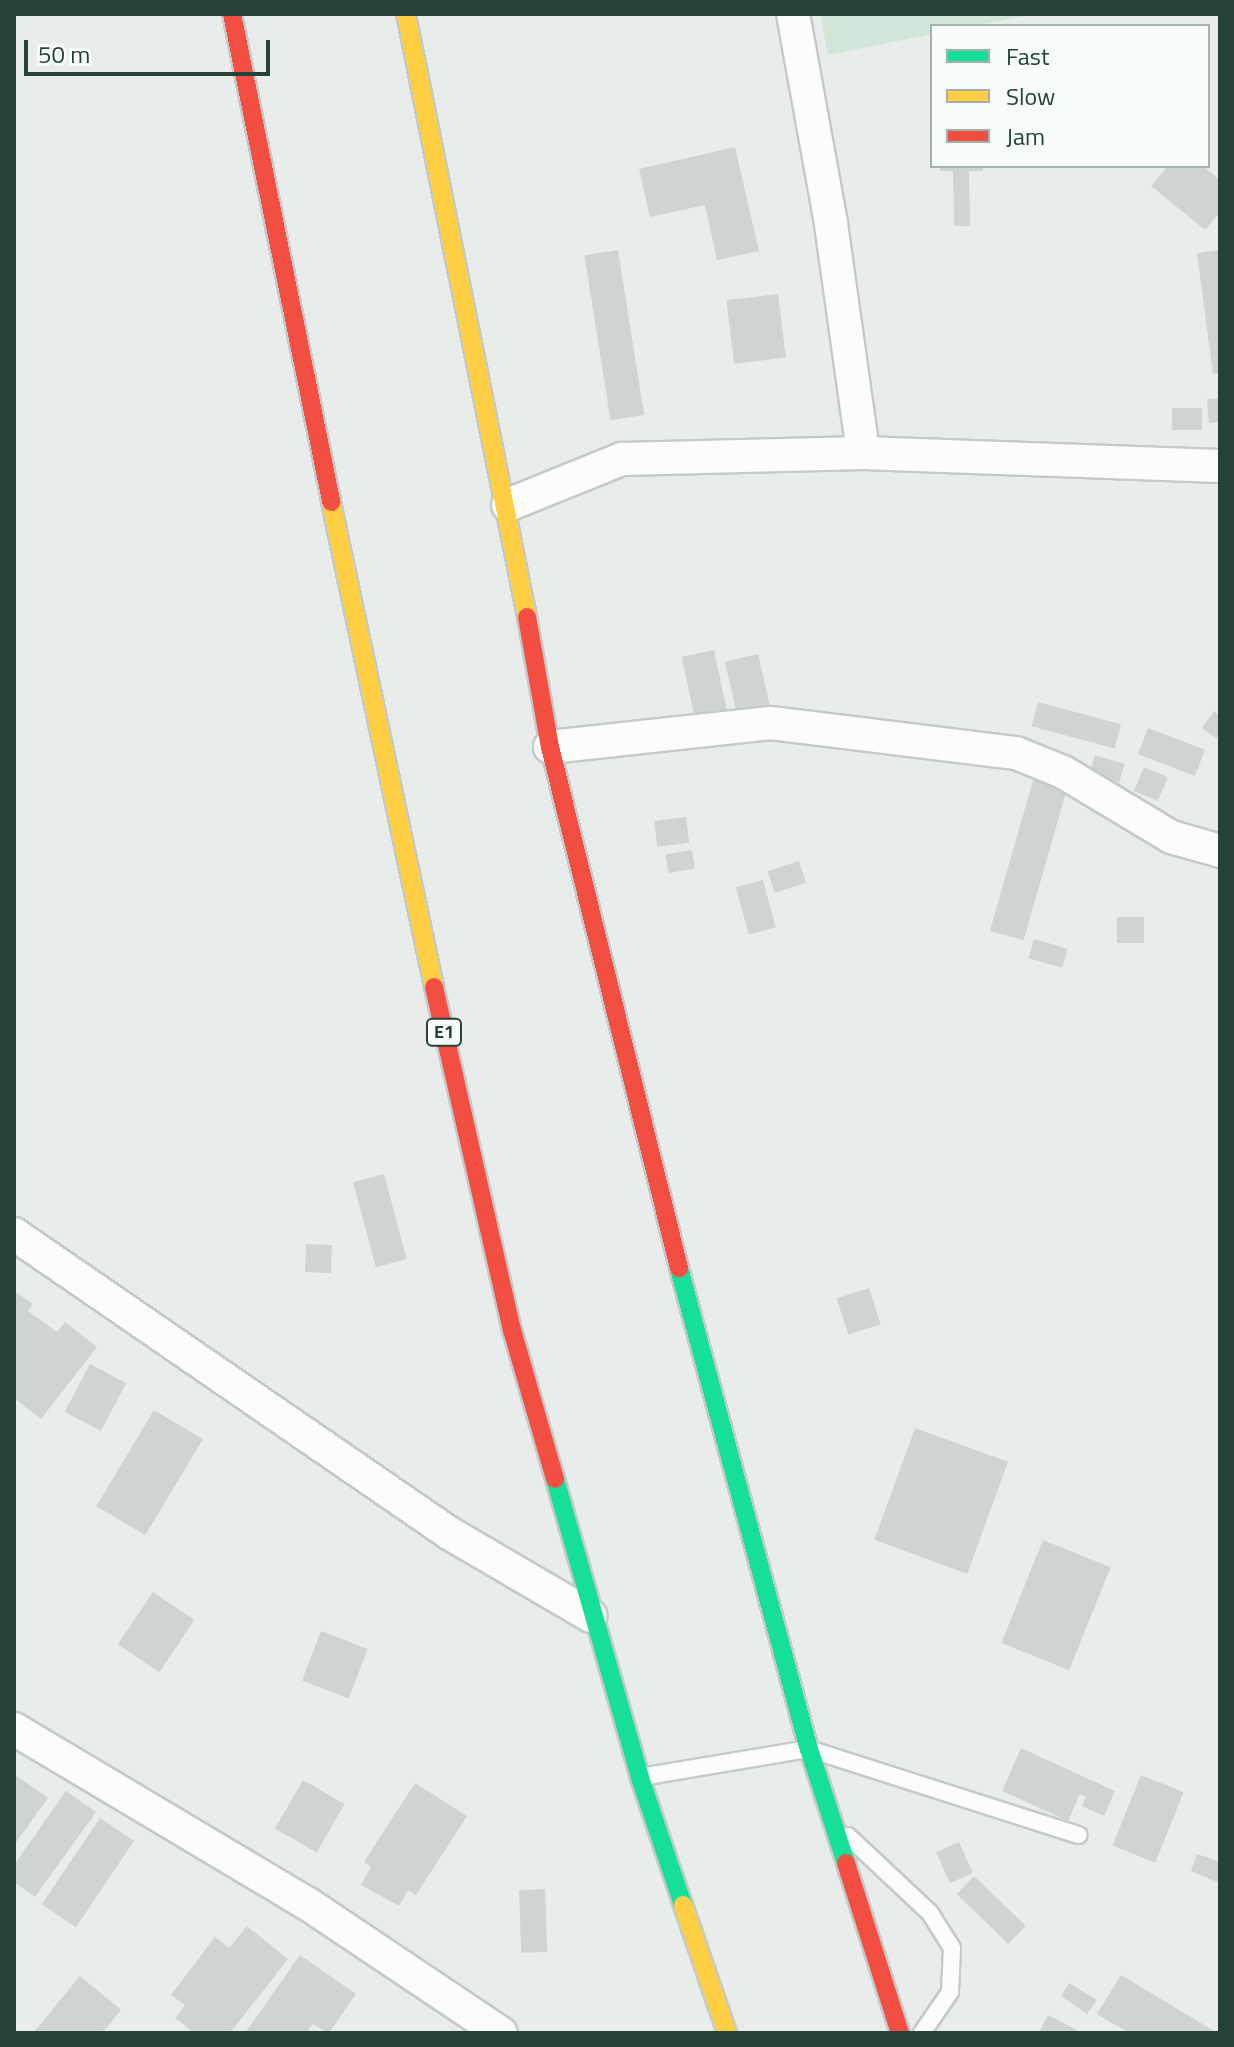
<!DOCTYPE html>
<html>
<head>
<meta charset="utf-8">
<style>
  body { margin:0 }
  #map { position:relative; width:1234px; height:2047px; overflow:hidden; background:#e8edeb; font-family:"Titillium Web",sans-serif }
  div>[style] { position:absolute }
  .green>* { inset:0; background:#d1e6d8 }
  .building>* { inset:0; background:#cfd4d2; transform-origin:0 0 }
  .roads { filter:drop-shadow(2px 0 #c5cac8) drop-shadow(-2px 0 #c5cac8) drop-shadow(0 2px #c5cac8) drop-shadow(0 -2px #c5cac8) }
  .lane>* { height:16px; margin:-8px; padding:0 8px; transform-origin:8px; border-radius:8px; background:#fcfcfc }
  .street>* { height:32px; margin:-16px; padding:0 16px; transform-origin:16px; border-radius:16px; background:#fcfcfc }
  .fast>* { height:18px; margin:-9px; padding:0 9px; transform-origin:9px; border-radius:9px; background:#16e098 }
  .slow>* { height:18px; margin:-9px; padding:0 9px; transform-origin:9px; border-radius:9px; background:#ffcf43 }
  .jam>* { height:18px; margin:-9px; padding:0 9px; transform-origin:9px; border-radius:9px; background:#f24e42 }
  span { translate:-50% -50%; white-space:nowrap; text-align:center; line-height:1.15; -webkit-text-stroke:7px #f7fbf9; paint-order:stroke }
  .shield-label span { padding:2px 6px; background:#f7fbf9; border:2px solid; border-radius:6px; -webkit-text-stroke-width:0 }
  .shield-label { font-size:18px; color:#24423a; font-weight:700 }
  .frame { position:absolute; inset:0; border:16px solid #24423a; pointer-events:none }
  .legend { position:absolute; left:930px; top:24px; width:280px; height:144px; box-sizing:border-box; background:#f7fbf9; border:2px solid #a3b1ad; margin:0; padding:10px 14px; list-style:none; font-size:24px; color:#24423a }
  .legend li { display:flex; align-items:center; gap:16px; height:40px }
  .legend b { width:40px; border:2px solid #a3b1ad }
  .scale { position:absolute; left:24px; top:40px; width:246px; height:36px; box-sizing:border-box; border:4px solid #24423a; border-top:0; padding-left:10px; font-size:24px; line-height:28px; white-space:nowrap; color:#24423a; -webkit-text-stroke:6px #f7fbf9; paint-order:stroke }
</style>
</head>
<body>
<div id="map">
  <div class="green">
    <i style="clip-path:polygon(820px 14px,1033px 14px,973px 26px,932px 26px,932px 34px,828px 55px)"></i>
  </div>
  <div class="building">
    <i style="clip-path:polygon(735px 147px,759px 251px,717px 260px,705px 205px,650px 217px,639px 169px)"></i>
    <i style="clip-path:polygon(940px 166px,983px 166px,983px 171px,969px 171px,970px 226px,954px 226px,953px 171px,940px 171px)"></i>
    <i style="clip-path:polygon(1168px 166px,1203px 166px,1220px 180px,1220px 212px,1205px 230px,1151px 186px)"></i>
    <i style="left:618px;top:250px;width:167px;height:34px;rotate:81deg"></i>
    <i style="clip-path:polygon(1220px 250px,1220px 373px,1213px 374px,1197px 253px)"></i>
    <i style="left:778px;top:294px;width:64px;height:52px;rotate:83deg"></i>
    <i style="clip-path:polygon(1220px 398px,1220px 422px,1209px 423px,1207px 399px)"></i>
    <i style="left:1202px;top:408px;width:22px;height:30px;rotate:90deg"></i>
    <i style="left:714px;top:650px;width:66px;height:33px;rotate:78deg"></i>
    <i style="left:758px;top:654px;width:53px;height:34px;rotate:77deg"></i>
    <i style="left:1038px;top:702px;width:86px;height:25px;rotate:15deg"></i>
    <i style="clip-path:polygon(1214px 711px,1220px 716px,1217px 739px,1202px 728px)"></i>
    <i style="left:1148px;top:728px;width:61px;height:28px;rotate:21deg"></i>
    <i style="left:1095px;top:755px;width:31px;height:19px;rotate:17deg"></i>
    <i style="left:1144px;top:767px;width:26px;height:26px;rotate:23deg"></i>
    <i style="left:1034px;top:777px;width:35px;height:160px;rotate:16deg"></i>
    <i style="left:686px;top:817px;width:26px;height:32px;rotate:83deg"></i>
    <i style="left:692px;top:850px;width:19px;height:27px;rotate:81deg"></i>
    <i style="left:799px;top:861px;width:23px;height:33px;rotate:72deg"></i>
    <i style="left:763px;top:880px;width:49px;height:28px;rotate:75deg"></i>
    <i style="left:1117px;top:917px;width:27px;height:26px"></i>
    <i style="left:1034px;top:939px;width:35px;height:20px;rotate:16deg"></i>
    <i style="left:384px;top:1174px;width:88px;height:32px;rotate:75deg"></i>
    <i style="left:306px;top:1244px;width:26px;height:28px;rotate:2deg"></i>
    <i style="left:869px;top:1288px;width:38px;height:34px;rotate:72deg"></i>
    <i style="clip-path:polygon(14px 1291px,33px 1304px,28px 1311px,57px 1332px,65px 1322px,97px 1347px,41px 1419px,14px 1398px)"></i>
    <i style="left:90px;top:1364px;width:41px;height:54px;rotate:28deg"></i>
    <i style="left:154px;top:1410px;width:57px;height:112px;rotate:31deg"></i>
    <i style="left:915px;top:1428px;width:99px;height:119px;rotate:20deg"></i>
    <i style="left:1043px;top:1540px;width:73px;height:111px;rotate:22deg"></i>
    <i style="left:153px;top:1592px;width:50px;height:63px;rotate:34deg"></i>
    <i style="left:321px;top:1631px;width:50px;height:53px;rotate:21deg"></i>
    <i style="clip-path:polygon(1021px 1748px,1115px 1791px,1104px 1816px,1082px 1806px,1086px 1797px,1080px 1794px,1068px 1821px,1002px 1791px)"></i>
    <i style="clip-path:polygon(14px 1774px,48px 1798px,14px 1845px)"></i>
    <i style="left:1141px;top:1775px;width:46px;height:76px;rotate:22deg"></i>
    <i style="left:303px;top:1780px;width:48px;height:56px;rotate:30deg"></i>
    <i style="clip-path:polygon(415px 1783px,467px 1816px,416px 1895px,408px 1890px,399px 1906px,361px 1885px,371px 1867px,364px 1862px)"></i>
    <i style="clip-path:polygon(66px 1791px,96px 1812px,35px 1897px,14px 1882px,14px 1865px)"></i>
    <i style="left:100px;top:1818px;width:41px;height:104px;rotate:34deg"></i>
    <i style="left:959px;top:1842px;width:34px;height:25px;rotate:66deg"></i>
    <i style="clip-path:polygon(1197px 1854px,1220px 1862px,1220px 1883px,1191px 1871px)"></i>
    <i style="left:974px;top:1876px;width:72px;height:25px;rotate:44deg"></i>
    <i style="left:545px;top:1889px;width:63px;height:26px;rotate:88deg"></i>
    <i style="clip-path:polygon(247px 1926px,288px 1959px,230px 2033px,194px 2033px,175px 2018px,185px 2005px,171px 1995px,215px 1937px,229px 1948px)"></i>
    <i style="clip-path:polygon(300px 1955px,356px 1994px,329px 2033px,313px 2024px,306px 2033px,245px 2033px)"></i>
    <i style="clip-path:polygon(1121px 1975px,1214px 2031px,1212px 2033px,1129px 2033px,1097px 2014px)"></i>
    <i style="clip-path:polygon(80px 1976px,121px 2010px,102px 2033px,33px 2033px)"></i>
    <i style="clip-path:polygon(1069px 1983px,1097px 2000px,1087px 2014px,1061px 1996px)"></i>
    <i style="clip-path:polygon(1048px 2015px,1082px 2033px,1039px 2033px)"></i>
  </div>
  <div class="roads">
    <div class="lane">
      <i style="left:641px;top:1777px;width:170px;rotate:-9.5deg"></i>
      <i style="left:809px;top:1749px;width:283px;rotate:17.7deg"></i>
      <i style="left:848px;top:1836px;width:112px;rotate:43.2deg"></i>
      <i style="left:930px;top:1913px;width:41px;rotate:57.8deg"></i>
      <i style="left:952px;top:1948px;width:44px;rotate:92.6deg"></i>
      <i style="left:950px;top:1992px;width:50px;rotate:124.3deg"></i>
    </div>
    <div class="street">
      <i style="left:793px;top:14px;width:213px;rotate:79.7deg"></i>
      <i style="left:831px;top:224px;width:231px;rotate:82deg"></i>
      <i style="left:508px;top:505px;width:123px;rotate:-22deg"></i>
      <i style="left:622px;top:459px;width:241px;rotate:-1.4deg"></i>
      <i style="left:863px;top:453px;width:357px;rotate:2.1deg"></i>
      <i style="left:550px;top:747px;width:222px;rotate:-6.2deg"></i>
      <i style="left:771px;top:723px;width:247px;rotate:7deg"></i>
      <i style="left:1016px;top:753px;width:51px;rotate:22deg"></i>
      <i style="left:1063px;top:772px;width:126px;rotate:31deg"></i>
      <i style="left:1171px;top:837px;width:51px;rotate:15.9deg"></i>
      <i style="left:14px;top:1234px;width:528px;rotate:34.5deg"></i>
      <i style="left:449px;top:1533px;width:164px;rotate:30.3deg"></i>
      <i style="left:14px;top:1729px;width:342px;rotate:30.8deg"></i>
      <i style="left:308px;top:1904px;width:232px;rotate:33.8deg"></i>
    </div>
    <div class="fast">
      <i style="left:679px;top:1268px;width:498px;rotate:74.9deg"></i>
      <i style="left:809px;top:1749px;width:120px;rotate:72deg"></i>
      <i style="left:555px;top:1479px;width:311px;rotate:74.1deg"></i>
      <i style="left:640px;top:1778px;width:134px;rotate:71.3deg"></i>
    </div>
    <div class="slow">
      <i style="left:406px;top:14px;width:615px;rotate:78.65deg"></i>
      <i style="left:331px;top:502px;width:496px;rotate:78deg"></i>
      <i style="left:683px;top:1905px;width:135px;rotate:71deg"></i>
    </div>
    <div class="jam">
      <i style="left:232px;top:14px;width:498px;rotate:78.5deg"></i>
      <i style="left:527px;top:617px;width:132px;rotate:80deg"></i>
      <i style="left:550px;top:747px;width:537px;rotate:76.09deg"></i>
      <i style="left:434px;top:987px;width:352px;rotate:77.2deg"></i>
      <i style="left:512px;top:1330px;width:155px;rotate:73.9deg"></i>
      <i style="left:846px;top:1863px;width:178px;rotate:72.4deg"></i>
    </div>
  </div>
  <div class="shield-label">
    <span style="left:444px;top:1032px">E1</span>
  </div>
  <div class="frame"></div>
  <ul class="legend">
  <li><b style="height:10px;background:#16e098"></b>Fast</li>
  <li><b style="height:10px;background:#ffcf43"></b>Slow</li>
  <li><b style="height:10px;background:#f24e42"></b>Jam</li>
  </ul>
  <div class="scale">50 m</div>
</div>
</body>
</html>
